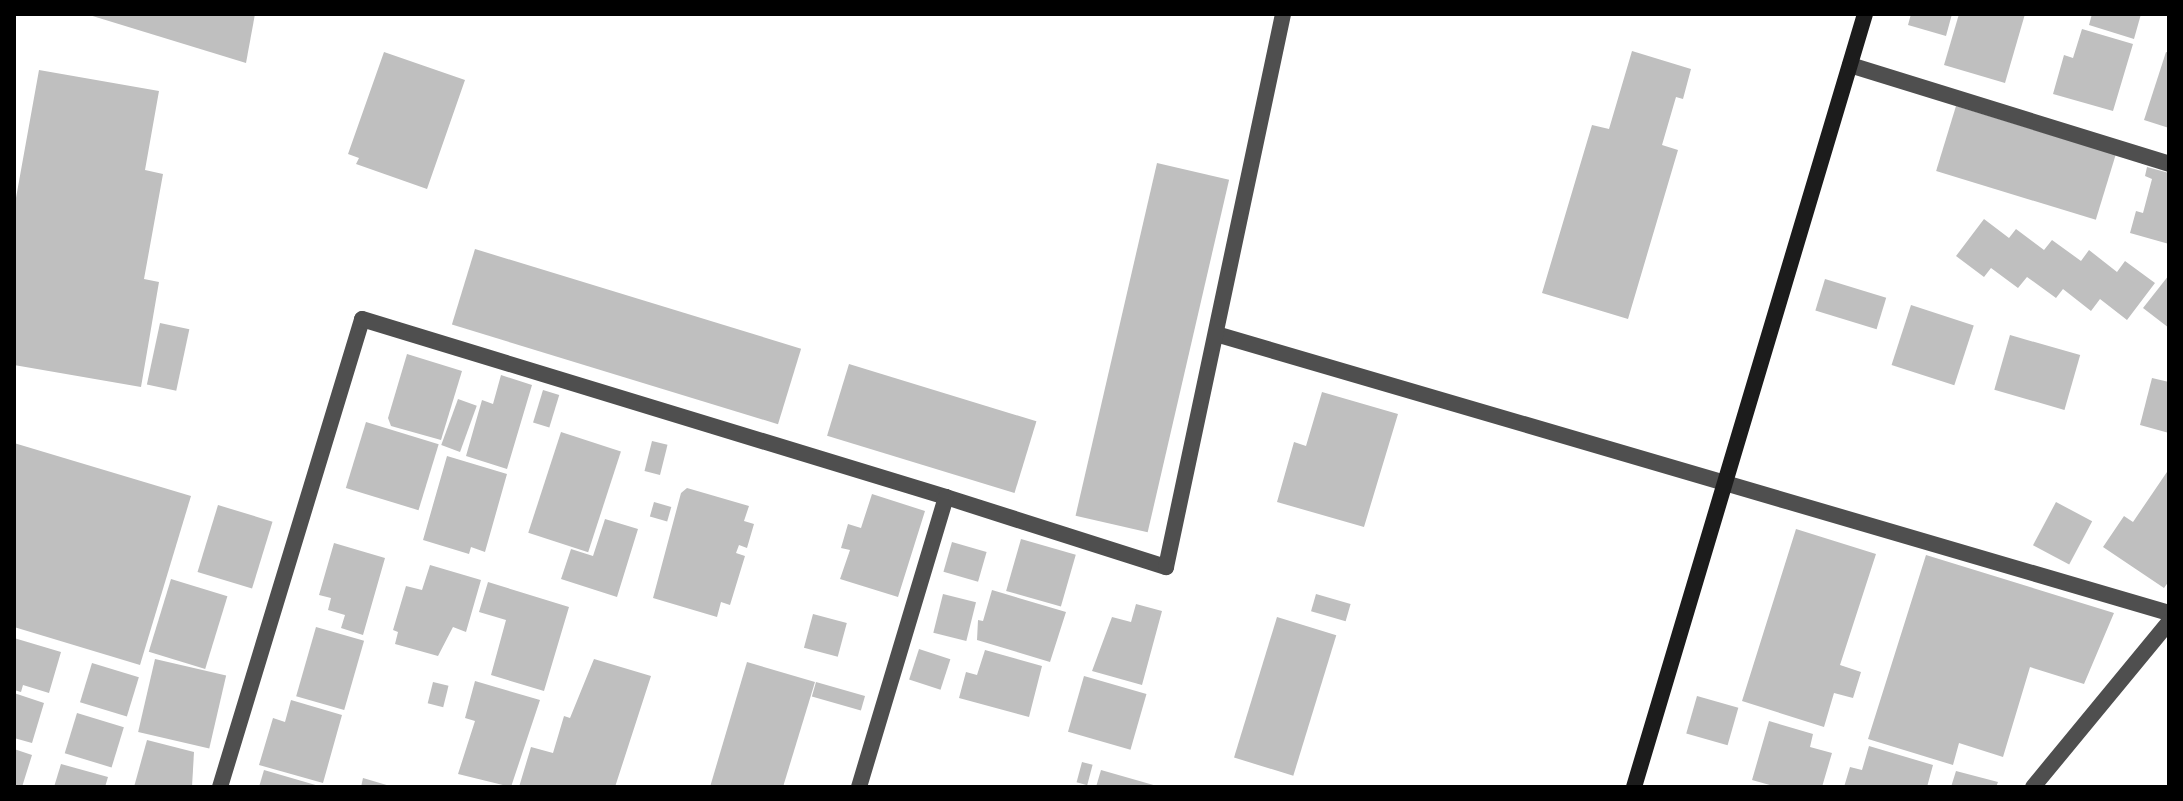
<!DOCTYPE html>
<html>
<head>
<meta charset="utf-8">
<style>
  body { margin:0 }
  #map { position:relative; width:2183px; height:801px; overflow:hidden; background:#fff; font-family:"Sofia Sans Condensed",sans-serif }
  div>[style] { position:absolute }
  .building>* { inset:0; background:#bfbfbf; transform-origin:0 0 }
  .street>* { height:16px; margin:-8px; padding:0 8px; transform-origin:8px; border-radius:8px; background:#4f4f4f }
  .secondary>* { height:16px; margin:-8px; padding:0 8px; transform-origin:8px; border-radius:8px; background:#1c1c1c }
  span { translate:-50% -50%; white-space:nowrap; text-align:center; line-height:1.15; -webkit-text-stroke:7px #fff; paint-order:stroke }
  .frame { position:absolute; inset:0; border:16px solid #000; pointer-events:none }
</style>
</head>
<body>
<div id="map">
  <div class="building">
    <i style="clip-path:polygon(86px 14px,255px 14px,246px 63px)"></i>
    <i style="clip-path:polygon(1911px 14px,1952px 14px,1946px 36px,1908px 25px)"></i>
    <i style="clip-path:polygon(1959px 14px,2025px 14px,2005px 83px,1944px 65px)"></i>
    <i style="clip-path:polygon(2092px 14px,2141px 14px,2134px 39px,2089px 25px)"></i>
    <i style="clip-path:polygon(2082px 29px,2133px 44px,2113px 111px,2053px 94px,2064px 55px,2073px 58px)"></i>
    <i style="clip-path:polygon(1632px 51px,1691px 69px,1683px 99px,1676px 97px,1662px 145px,1678px 150px,1628px 319px,1542px 293px,1592px 125px,1609px 129px)"></i>
    <i style="clip-path:polygon(384px 52px,465px 80px,427px 189px,356px 164px,359px 158px,348px 154px)"></i>
    <i style="clip-path:polygon(2166px 52px,2169px 53px,2169px 128px,2144px 120px)"></i>
    <i style="clip-path:polygon(39px 70px,159px 91px,145px 170px,163px 174px,144px 279px,159px 282px,141px 387px,14px 365px,14px 209px)"></i>
    <i style="left:1956px;top:106px;width:167px;height:68px;rotate:17deg"></i>
    <i style="left:1157px;top:163px;width:74px;height:362px;rotate:13deg"></i>
    <i style="clip-path:polygon(2147px 167px,2169px 173px,2169px 244px,2130px 233px,2136px 211px,2143px 213px,2152px 179px,2145px 176px)"></i>
    <i style="clip-path:polygon(1984px 219px,2009px 238px,2016px 229px,2044px 250px,2052px 240px,2081px 261px,2089px 250px,2117px 272px,2125px 261px,2155px 283px,2127px 320px,2100px 299px,2091px 311px,2063px 289px,2056px 298px,2027px 277px,2018px 288px,1991px 268px,1984px 277px,1956px 256px)"></i>
    <i style="left:475px;top:249px;width:341px;height:79px;rotate:17deg"></i>
    <i style="clip-path:polygon(2169px 275px,2169px 328px,2143px 308px)"></i>
    <i style="left:1825px;top:279px;width:64px;height:33px;rotate:17deg"></i>
    <i style="left:1911px;top:305px;width:66px;height:63px;rotate:18deg"></i>
    <i style="left:160px;top:323px;width:30px;height:63px;rotate:12deg"></i>
    <i style="left:2010px;top:335px;width:73px;height:57px;rotate:16deg"></i>
    <i style="clip-path:polygon(407px 354px,462px 371px,441px 440px,391px 426px,388px 418px)"></i>
    <i style="left:849px;top:364px;width:196px;height:75px;rotate:17deg"></i>
    <i style="clip-path:polygon(501px 375px,532px 385px,507px 469px,466px 456px,482px 400px,493px 404px)"></i>
    <i style="clip-path:polygon(2152px 378px,2169px 382px,2169px 433px,2140px 425px)"></i>
    <i style="left:543px;top:390px;width:17px;height:34px;rotate:17deg"></i>
    <i style="clip-path:polygon(1322px 392px,1398px 414px,1364px 527px,1277px 502px,1294px 442px,1306px 446px)"></i>
    <i style="left:458px;top:399px;width:20px;height:49px;rotate:20deg"></i>
    <i style="left:366px;top:422px;width:76px;height:69px;rotate:17deg"></i>
    <i style="left:561px;top:432px;width:63px;height:106px;rotate:18deg"></i>
    <i style="left:652px;top:441px;width:16px;height:31px;rotate:14deg"></i>
    <i style="clip-path:polygon(14px 443px,191px 496px,140px 665px,14px 627px)"></i>
    <i style="clip-path:polygon(447px 456px,507px 474px,485px 552px,471px 547px,469px 554px,423px 540px)"></i>
    <i style="clip-path:polygon(2169px 469px,2169px 581px,2164px 588px,2103px 547px,2124px 516px,2133px 522px)"></i>
    <i style="clip-path:polygon(687px 488px,749px 506px,744px 521px,754px 524px,747px 548px,739px 545px,736px 553px,745px 556px,730px 605px,721px 602px,717px 617px,653px 598px,681px 493px)"></i>
    <i style="clip-path:polygon(872px 494px,925px 511px,898px 597px,840px 579px,850px 550px,841px 548px,848px 524px,861px 528px)"></i>
    <i style="left:654px;top:502px;width:18px;height:15px;rotate:16deg"></i>
    <i style="left:2056px;top:502px;width:41px;height:49px;rotate:28deg"></i>
    <i style="left:218px;top:505px;width:57px;height:70px;rotate:17deg"></i>
    <i style="clip-path:polygon(605px 519px,638px 529px,617px 597px,561px 579px,571px 549px,593px 556px)"></i>
    <i style="clip-path:polygon(1796px 529px,1876px 554px,1840px 665px,1861px 672px,1853px 698px,1834px 693px,1824px 727px,1742px 701px)"></i>
    <i style="left:1021px;top:539px;width:57px;height:54px;rotate:16deg"></i>
    <i style="left:952px;top:542px;width:36px;height:31px;rotate:16deg"></i>
    <i style="clip-path:polygon(334px 543px,385px 558px,363px 635px,341px 628px,345px 615px,328px 610px,331px 598px,319px 595px)"></i>
    <i style="clip-path:polygon(1926px 555px,2114px 613px,2084px 684px,2030px 667px,2003px 757px,1959px 743px,1953px 765px,1868px 739px)"></i>
    <i style="clip-path:polygon(430px 565px,481px 580px,466px 632px,453px 627px,438px 656px,395px 644px,398px 632px,393px 630px,406px 586px,422px 590px)"></i>
    <i style="left:171px;top:579px;width:59px;height:76px;rotate:17deg"></i>
    <i style="clip-path:polygon(488px 582px,569px 607px,544px 691px,491px 675px,506px 620px,479px 612px)"></i>
    <i style="clip-path:polygon(992px 590px,1066px 612px,1050px 662px,977px 640px,978px 620px,983px 621px)"></i>
    <i style="left:943px;top:594px;width:34px;height:40px;rotate:14deg"></i>
    <i style="left:1316px;top:594px;width:36px;height:18px;rotate:16deg"></i>
    <i style="clip-path:polygon(1136px 604px,1162px 611px,1142px 685px,1092px 671px,1112px 617px,1131px 622px)"></i>
    <i style="left:813px;top:614px;width:35px;height:35px;rotate:15deg"></i>
    <i style="left:1277px;top:617px;width:62px;height:147px;rotate:17deg"></i>
    <i style="left:316px;top:627px;width:50px;height:72px;rotate:16deg"></i>
    <i style="clip-path:polygon(14px 638px,61px 652px,49px 693px,23px 685px,21px 692px,14px 690px)"></i>
    <i style="left:919px;top:649px;width:33px;height:32px;rotate:18deg"></i>
    <i style="clip-path:polygon(985px 650px,1042px 666px,1029px 717px,959px 698px,966px 672px,977px 675px)"></i>
    <i style="left:155px;top:659px;width:73px;height:75px;rotate:13deg"></i>
    <i style="clip-path:polygon(594px 659px,651px 676px,615px 787px,519px 787px,531px 747px,553px 753px,564px 716px,570px 718px)"></i>
    <i style="clip-path:polygon(747px 662px,815px 682px,783px 787px,710px 787px)"></i>
    <i style="left:92px;top:663px;width:49px;height:41px;rotate:17deg"></i>
    <i style="left:1084px;top:676px;width:65px;height:58px;rotate:16deg"></i>
    <i style="clip-path:polygon(475px 681px,540px 700px,511px 787px,458px 774px,475px 721px,465px 718px)"></i>
    <i style="left:433px;top:682px;width:16px;height:22px;rotate:14deg"></i>
    <i style="left:816px;top:682px;width:51px;height:15px;rotate:16deg"></i>
    <i style="clip-path:polygon(14px 693px,44px 703px,32px 743px,14px 738px)"></i>
    <i style="left:1697px;top:696px;width:43px;height:39px;rotate:16deg"></i>
    <i style="clip-path:polygon(291px 700px,342px 715px,323px 783px,259px 765px,273px 718px,285px 722px)"></i>
    <i style="left:77px;top:713px;width:49px;height:42px;rotate:17deg"></i>
    <i style="clip-path:polygon(1769px 721px,1813px 734px,1810px 747px,1832px 753px,1822px 787px,1777px 787px,1752px 780px)"></i>
    <i style="clip-path:polygon(147px 740px,194px 752px,192px 787px,134px 787px)"></i>
    <i style="clip-path:polygon(1869px 746px,1933px 765px,1927px 787px,1844px 787px,1850px 767px,1862px 770px)"></i>
    <i style="clip-path:polygon(14px 749px,32px 755px,22px 787px,14px 787px)"></i>
    <i style="left:1082px;top:762px;width:11px;height:21px;rotate:15deg"></i>
    <i style="clip-path:polygon(61px 764px,108px 777px,105px 787px,54px 787px)"></i>
    <i style="clip-path:polygon(264px 770px,319px 786px,318px 787px,259px 787px)"></i>
    <i style="clip-path:polygon(1101px 770px,1157px 786px,1157px 787px,1096px 787px)"></i>
    <i style="clip-path:polygon(1956px 771px,1998px 782px,1996px 787px,1951px 787px)"></i>
    <i style="clip-path:polygon(363px 778px,390px 786px,390px 787px,361px 787px)"></i>
  </div>
  <div class="street">
    <i style="left:1850px;top:65px;width:334px;rotate:17.2deg"></i>
    <i style="left:1216px;top:334px;width:993px;rotate:16.32deg"></i>
    <i style="left:946px;top:497px;width:231px;rotate:17.7deg"></i>
    <i style="left:1166px;top:567px;width:565px;rotate:-78.05deg"></i>
    <i style="left:220px;top:787px;width:489px;rotate:-73.1deg"></i>
    <i style="left:362px;top:319px;width:611px;rotate:16.95deg"></i>
    <i style="left:946px;top:497px;width:303px;rotate:106.7deg"></i>
    <i style="left:2033px;top:787px;width:214px;rotate:-50.5deg"></i>
  </div>
  <div class="secondary">
    <i style="left:1634px;top:787px;width:807px;rotate:-73.36deg"></i>
  </div>
  <div class="frame"></div>
</div>
</body>
</html>
